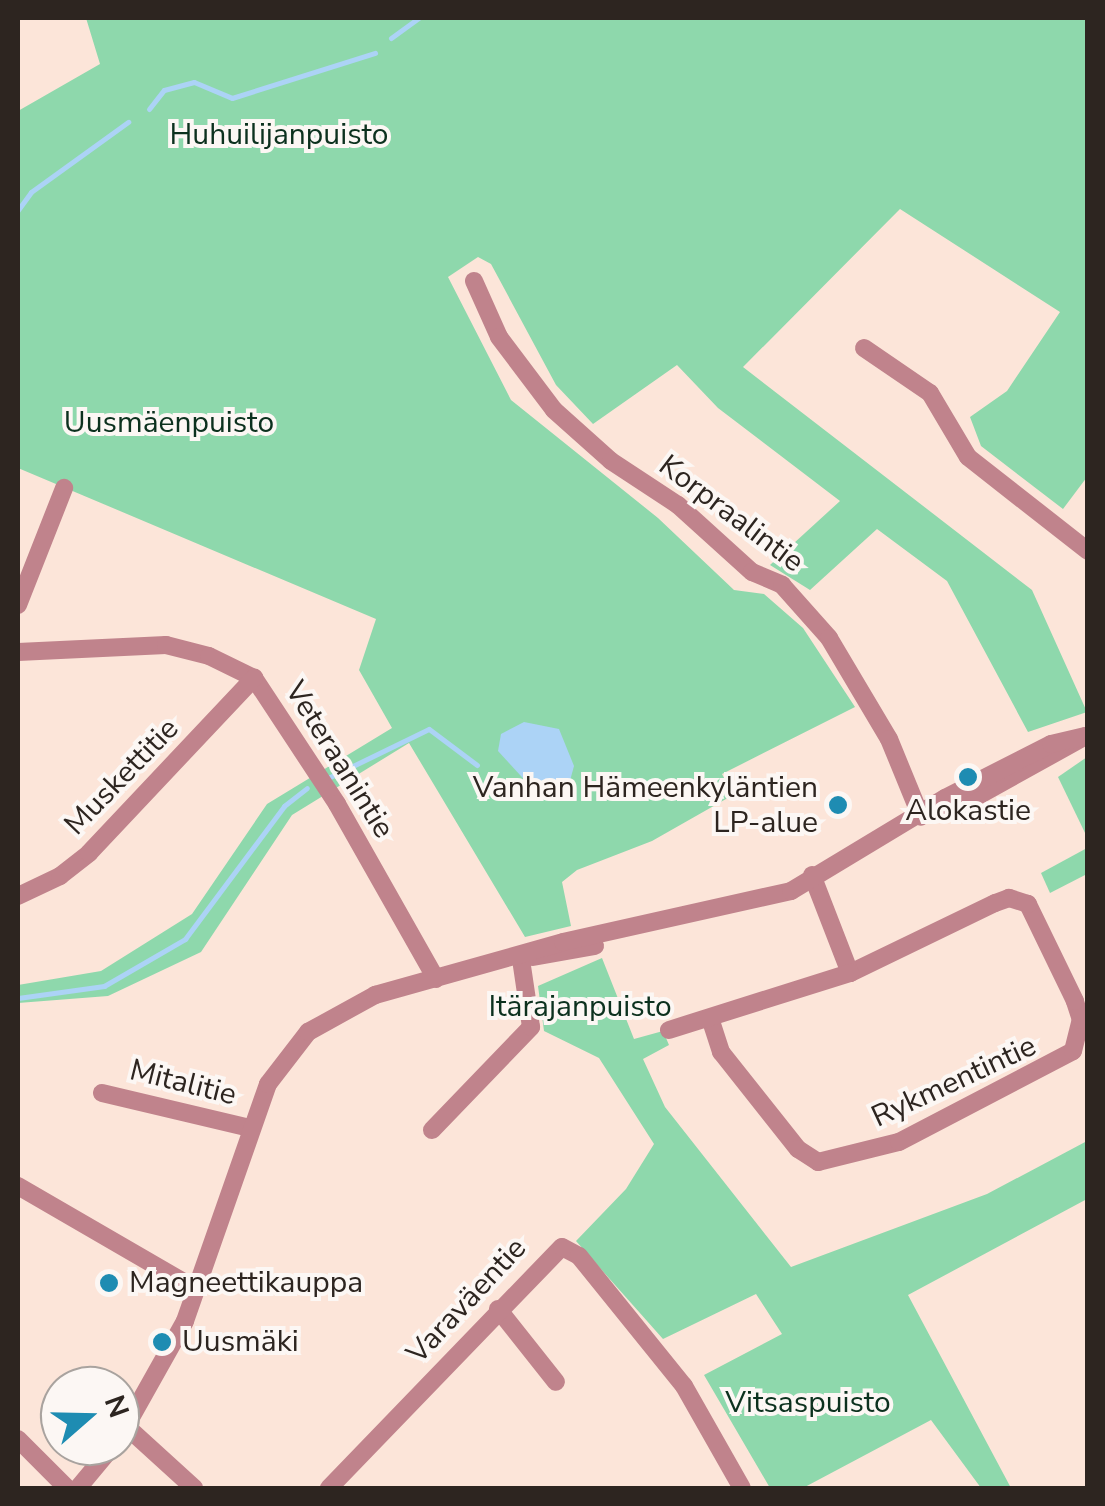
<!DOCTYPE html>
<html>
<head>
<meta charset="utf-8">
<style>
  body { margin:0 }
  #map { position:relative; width:1105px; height:1506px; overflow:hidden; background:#fce5d9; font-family:"Nunito Sans",sans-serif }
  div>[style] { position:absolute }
  .green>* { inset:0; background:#8ed8ac }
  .water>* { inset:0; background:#acd3f6 }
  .stream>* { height:5px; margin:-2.5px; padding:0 2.5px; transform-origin:2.5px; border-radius:2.5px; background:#acd3f6 }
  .minor>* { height:18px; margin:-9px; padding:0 9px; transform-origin:9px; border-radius:9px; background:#c0838c }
  .dots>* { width:28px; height:28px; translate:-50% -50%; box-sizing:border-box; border:5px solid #fcf7f4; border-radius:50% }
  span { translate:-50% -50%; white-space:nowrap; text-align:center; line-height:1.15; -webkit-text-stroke:8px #fcf7f4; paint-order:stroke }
  .park-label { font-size:30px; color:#0c311e }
  .street-label { font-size:30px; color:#2d2520 }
  .poi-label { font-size:30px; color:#2d2520 }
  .right { translate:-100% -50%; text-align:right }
  .left { translate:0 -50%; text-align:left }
  .frame { position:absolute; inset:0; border:20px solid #2d2520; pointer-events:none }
  .north { position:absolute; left:40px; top:1366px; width:100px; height:100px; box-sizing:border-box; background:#fcf7f4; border:2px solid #a9a39f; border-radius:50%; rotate:70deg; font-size:28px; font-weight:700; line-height:40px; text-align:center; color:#2d2520 }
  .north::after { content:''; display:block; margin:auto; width:35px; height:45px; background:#1e8cb2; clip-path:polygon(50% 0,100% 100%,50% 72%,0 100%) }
</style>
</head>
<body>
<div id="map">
  <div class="green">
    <i style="clip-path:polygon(86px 18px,1087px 18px,1087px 477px,1063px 509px,981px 446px,970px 417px,1007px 391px,1060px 312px,900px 209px,743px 367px,1032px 590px,1087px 712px,1028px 732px,947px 581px,877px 529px,810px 590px,770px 565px,840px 501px,718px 408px,677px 365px,593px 424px,556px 385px,491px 264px,478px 257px,448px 277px,511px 400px,658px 518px,734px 590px,764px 594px,803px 628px,855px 707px,722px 774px,733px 795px,652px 841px,577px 870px,562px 882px,571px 926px,525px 937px,409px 743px,292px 815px,201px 952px,108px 996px,18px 1003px,18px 985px,101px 971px,192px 914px,267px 804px,392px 728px,359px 670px,376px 619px,18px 468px,18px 111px,100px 64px)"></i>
    <i style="clip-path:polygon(1087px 757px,1087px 837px,1058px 777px)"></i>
    <i style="clip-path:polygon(1087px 848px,1087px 874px,1050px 893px,1041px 873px)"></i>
    <i style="clip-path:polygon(602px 958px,634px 1039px,663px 1031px,669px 1045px,643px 1059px,665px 1107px,791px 1267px,987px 1194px,1087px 1141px,1087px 1199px,908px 1295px,1011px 1488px,981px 1488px,931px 1420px,803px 1488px,770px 1488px,704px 1375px,782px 1334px,756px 1294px,663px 1339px,576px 1241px,626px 1189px,654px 1144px,599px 1058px,544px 1031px,538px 986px)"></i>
  </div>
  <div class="water">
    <i style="clip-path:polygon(524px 722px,559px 729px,574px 766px,568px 788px,531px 787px,498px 751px,501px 734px)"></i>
  </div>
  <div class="stream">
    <i style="left:391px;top:38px;width:34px;rotate:-36deg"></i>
    <i style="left:149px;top:109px;width:24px;rotate:-52deg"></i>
    <i style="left:164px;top:90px;width:31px;rotate:-15deg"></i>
    <i style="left:194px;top:82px;width:41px;rotate:22.8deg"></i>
    <i style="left:232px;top:98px;width:150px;rotate:-17.5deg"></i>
    <i style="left:18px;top:210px;width:22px;rotate:-54deg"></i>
    <i style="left:31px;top:192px;width:120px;rotate:-35.8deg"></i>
    <i style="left:328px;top:778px;width:112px;rotate:-25.9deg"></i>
    <i style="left:429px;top:729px;width:60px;rotate:36.9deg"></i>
    <i style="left:18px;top:998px;width:87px;rotate:-7.9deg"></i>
    <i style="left:104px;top:986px;width:94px;rotate:-30.1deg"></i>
    <i style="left:185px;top:939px;width:166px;rotate:-53.3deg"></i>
    <i style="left:284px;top:806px;width:29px;rotate:-38deg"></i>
  </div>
  <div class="minor">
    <i style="left:474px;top:281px;width:61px;rotate:65.9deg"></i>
    <i style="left:499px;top:337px;width:91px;rotate:53deg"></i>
    <i style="left:554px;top:410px;width:76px;rotate:41.8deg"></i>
    <i style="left:611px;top:461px;width:80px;rotate:33.3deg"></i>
    <i style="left:678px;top:505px;width:100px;rotate:42.2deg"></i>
    <i style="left:752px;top:572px;width:33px;rotate:23deg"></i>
    <i style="left:782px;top:585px;width:71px;rotate:48.4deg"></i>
    <i style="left:829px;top:638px;width:117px;rotate:59.3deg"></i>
    <i style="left:889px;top:739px;width:84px;rotate:67.7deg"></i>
    <i style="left:864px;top:348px;width:80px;rotate:34.3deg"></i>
    <i style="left:930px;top:393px;width:74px;rotate:59.3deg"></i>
    <i style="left:968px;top:457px;width:152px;rotate:38.1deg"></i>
    <i style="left:18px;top:605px;width:126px;rotate:-68.5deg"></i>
    <i style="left:18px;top:652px;width:148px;rotate:-2.7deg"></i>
    <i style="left:166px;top:645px;width:44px;rotate:14.3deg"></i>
    <i style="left:209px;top:656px;width:50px;rotate:26.1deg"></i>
    <i style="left:254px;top:678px;width:151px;rotate:56.6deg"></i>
    <i style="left:337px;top:804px;width:201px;rotate:60.5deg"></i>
    <i style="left:928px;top:814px;width:23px;rotate:-7deg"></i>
    <i style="left:951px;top:811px;width:154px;rotate:-29.1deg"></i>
    <i style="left:18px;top:896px;width:47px;rotate:-25.5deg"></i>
    <i style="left:60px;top:876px;width:37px;rotate:-38deg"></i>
    <i style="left:89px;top:853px;width:241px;rotate:-46.7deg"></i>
    <i style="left:533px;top:957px;width:63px;rotate:-10.1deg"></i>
    <i style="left:710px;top:1018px;width:36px;rotate:72deg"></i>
    <i style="left:721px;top:1052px;width:124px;rotate:51.6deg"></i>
    <i style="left:798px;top:1149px;width:24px;rotate:33deg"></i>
    <i style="left:818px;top:1162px;width:83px;rotate:-13.9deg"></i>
    <i style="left:899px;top:1142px;width:196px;rotate:-27.6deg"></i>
    <i style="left:1073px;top:1051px;width:32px;rotate:-76deg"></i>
    <i style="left:1081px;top:1020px;width:20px;rotate:-108deg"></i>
    <i style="left:1075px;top:1001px;width:108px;rotate:-115.9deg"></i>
    <i style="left:1028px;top:904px;width:20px;rotate:-162deg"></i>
    <i style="left:1009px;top:898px;width:15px;rotate:160deg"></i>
    <i style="left:995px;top:903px;width:161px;rotate:154.2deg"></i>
    <i style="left:850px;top:973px;width:105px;rotate:-111.2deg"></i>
    <i style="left:669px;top:1030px;width:190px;rotate:-17.5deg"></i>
    <i style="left:102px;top:1093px;width:152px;rotate:13.3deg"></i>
    <i style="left:432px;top:1130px;width:143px;rotate:-46.1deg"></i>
    <i style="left:531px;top:1027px;width:69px;rotate:-98.4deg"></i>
    <i style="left:18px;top:1186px;width:206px;rotate:30.1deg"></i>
    <i style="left:498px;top:1309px;width:93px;rotate:51.5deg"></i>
    <i style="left:127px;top:1427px;width:91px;rotate:42.3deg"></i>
    <i style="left:120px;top:1437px;width:133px;rotate:-60.7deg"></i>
    <i style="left:185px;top:1321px;width:251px;rotate:-70.7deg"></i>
    <i style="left:268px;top:1084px;width:66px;rotate:-52.4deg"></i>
    <i style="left:308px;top:1032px;width:77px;rotate:-28.9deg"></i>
    <i style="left:375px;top:995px;width:195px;rotate:-15.7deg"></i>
    <i style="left:563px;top:942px;width:234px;rotate:-12.6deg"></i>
    <i style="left:791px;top:891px;width:180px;rotate:-31.1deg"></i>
    <i style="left:945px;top:798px;width:119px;rotate:-27deg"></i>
    <i style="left:1051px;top:744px;width:35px;rotate:-13deg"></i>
    <i style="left:18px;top:1439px;width:69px;rotate:45deg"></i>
    <i style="left:78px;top:1488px;width:55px;rotate:-50.2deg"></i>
    <i style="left:329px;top:1488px;width:335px;rotate:-46deg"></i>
    <i style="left:562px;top:1247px;width:19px;rotate:28deg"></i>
    <i style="left:579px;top:1256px;width:167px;rotate:51.1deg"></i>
    <i style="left:684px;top:1386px;width:117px;rotate:60.4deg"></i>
  </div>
  <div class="dots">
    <i style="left:968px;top:777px;background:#1e8cb2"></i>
    <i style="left:838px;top:805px;background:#1e8cb2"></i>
    <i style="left:109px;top:1283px;background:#1e8cb2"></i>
    <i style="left:162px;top:1342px;background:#1e8cb2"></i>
  </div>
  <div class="park-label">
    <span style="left:279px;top:135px">Huhuilijanpuisto</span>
    <span style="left:169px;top:423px">Uusmäenpuisto</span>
    <span style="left:580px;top:1007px">Itärajanpuisto</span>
    <span style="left:808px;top:1403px">Vitsaspuisto</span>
  </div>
  <div class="street-label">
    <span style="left:731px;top:514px;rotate:37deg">Korpraalintie</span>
    <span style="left:339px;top:760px;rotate:58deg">Veteraanintie</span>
    <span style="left:122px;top:777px;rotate:-46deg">Muskettitie</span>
    <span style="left:954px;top:1082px;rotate:-25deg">Rykmentintie</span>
    <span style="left:183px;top:1083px;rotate:14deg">Mitalitie</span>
    <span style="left:467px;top:1301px;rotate:-47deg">Varaväentie</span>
  </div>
  <div class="poi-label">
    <span class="right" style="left:818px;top:805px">Vanhan Hämeenkyläntien<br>LP-alue</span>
    <span style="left:968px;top:811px">Alokastie</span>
    <span class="left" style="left:129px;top:1283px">Magneettikauppa</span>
    <span class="left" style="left:182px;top:1342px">Uusmäki</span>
  </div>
  <div class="frame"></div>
  <div class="north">N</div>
</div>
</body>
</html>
